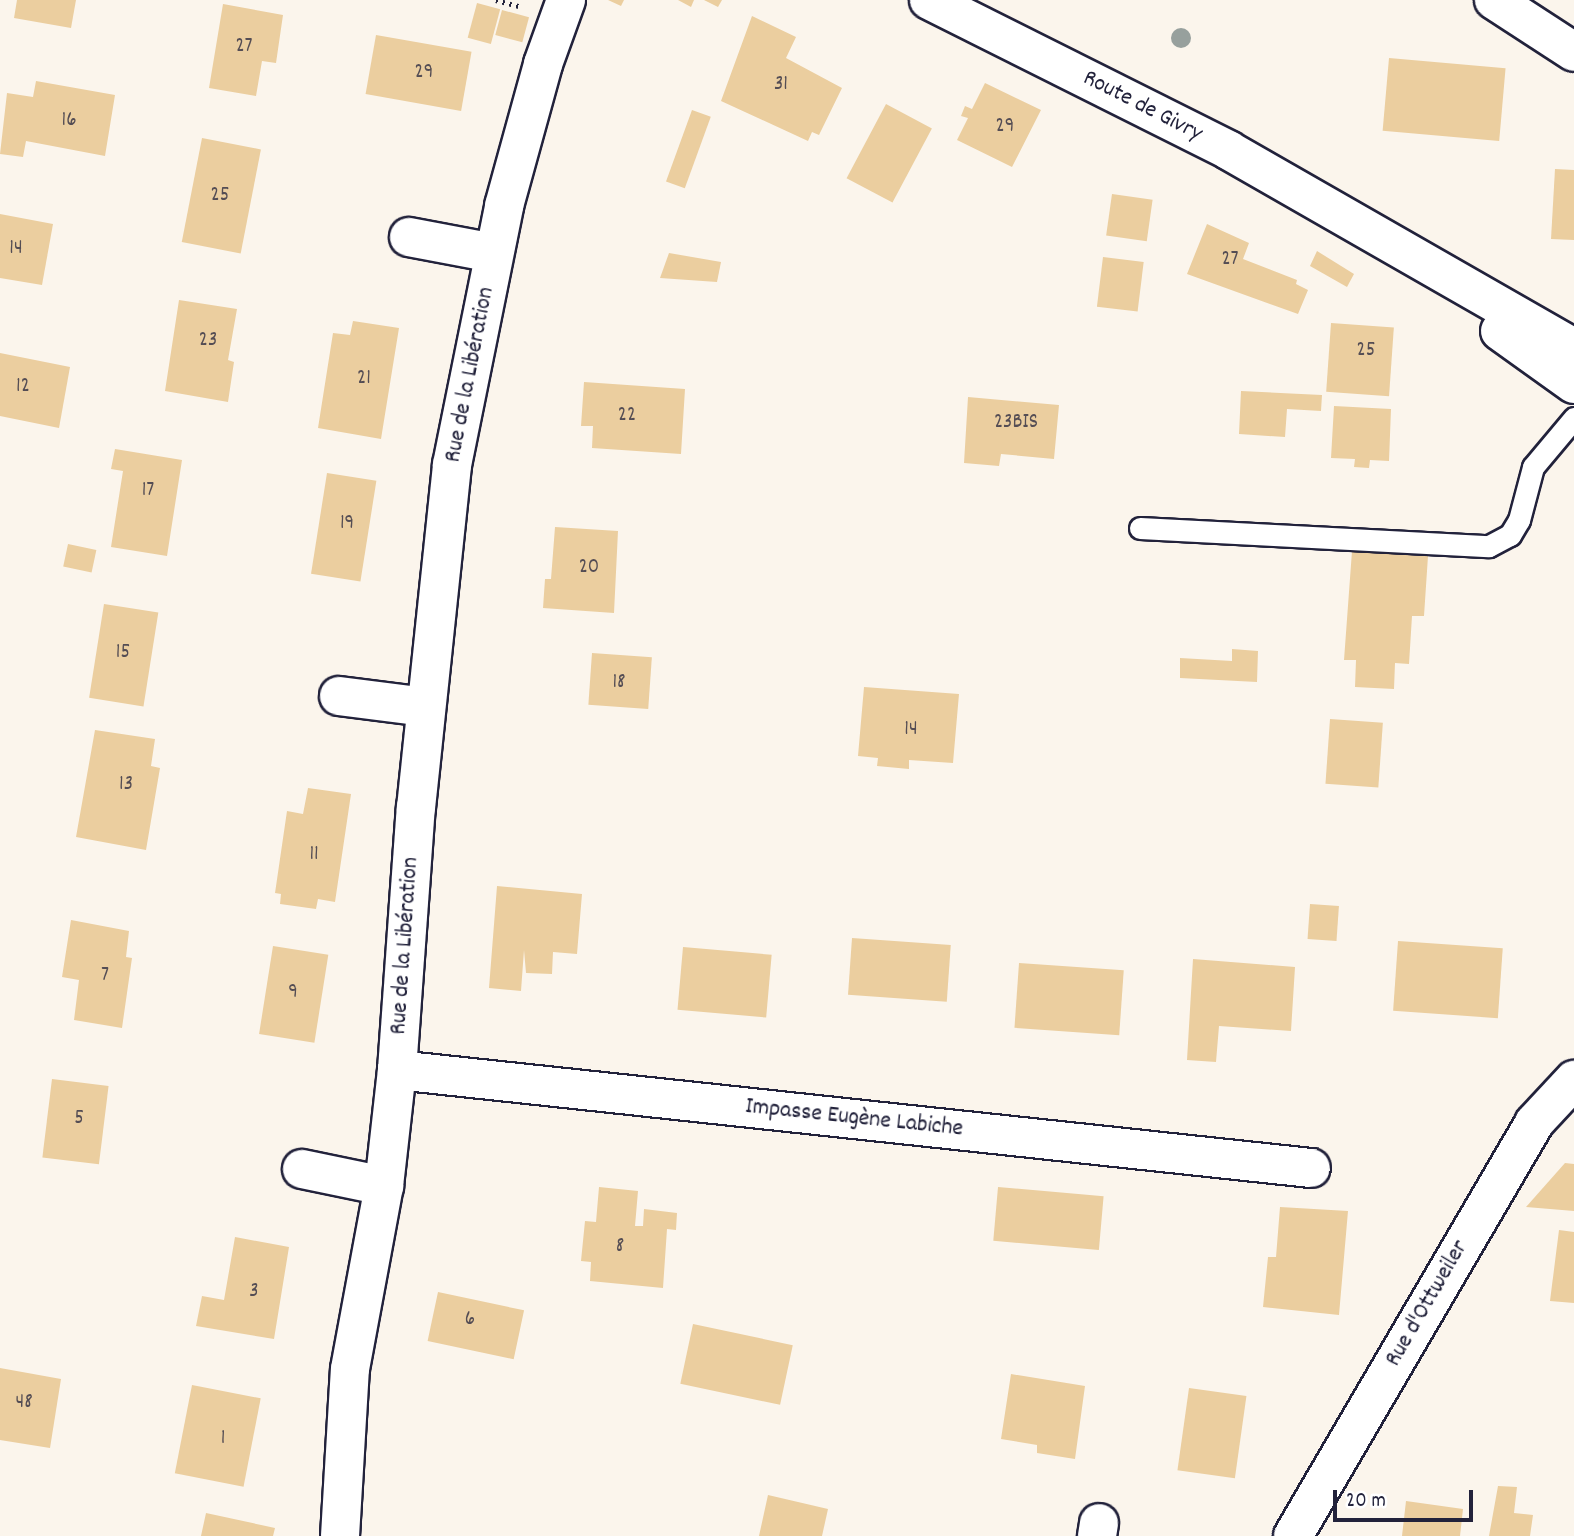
<!DOCTYPE html>
<html>
<head>
<meta charset="utf-8">
<style>
  body { margin:0 }
  #map { position:relative; width:1574px; height:1536px; overflow:hidden; background:#fbf5ec; font-family:Dekko,sans-serif }
  div>[style] { position:absolute }
  .building>* { inset:0; background:#ebce9f; transform-origin:0 0 }
  .path>* { height:4.5px; margin-top:-2.25px; transform-origin:0; background:repeating-linear-gradient(90deg,#22223b 0 2px,transparent 0 7px) }
  .roads { filter:drop-shadow(2px 0 #22223b) drop-shadow(-2px 0 #22223b) drop-shadow(0 2px #22223b) drop-shadow(0 -2px #22223b) }
  .lane>* { height:21px; margin:-10.5px; padding:0 10.5px; transform-origin:10.5px; border-radius:10.5px; background:#fff }
  .street>* { height:38px; margin:-19px; padding:0 19px; transform-origin:19px; border-radius:19px; background:#fff }
  .secondary>* { height:38px; margin:-19px; padding:0 19px; transform-origin:19px; border-radius:19px; background:#fff }
  .trees>* { width:20px; height:20px; margin:-10px; border-radius:50%; background:#97a09d }
  span { translate:-50% -50%; white-space:nowrap; text-align:center; line-height:1.15; -webkit-text-stroke:6px #fff; paint-order:stroke }
  .number-label { font-size:21px; color:#544d54 }
  .number-label span { -webkit-text-stroke-width:0 }
  .street-label { font-size:24px; color:#22223b }
  .scale { position:absolute; left:1333px; top:1490px; width:140px; height:32px; box-sizing:border-box; border:4px solid #22223b; border-top:0; padding-left:9px; font-size:21px; line-height:24px; white-space:nowrap; color:#22223b; -webkit-text-stroke:5px #fff; paint-order:stroke }
</style>
</head>
<body>
<div id="map">
  <div class="building">
    <i style="clip-path:polygon(17px 0,76px 0,71px 28px,14px 18px)"></i>
    <i style="clip-path:polygon(608px 0,624px 0,621px 6px)"></i>
    <i style="clip-path:polygon(678px 0,694px 0,691px 7px)"></i>
    <i style="clip-path:polygon(704px 0,722px 0,718px 7px)"></i>
    <i style="left:477px;top:3px;width:24px;height:36px;rotate:15deg"></i>
    <i style="clip-path:polygon(223px 4px,283px 15px,276px 63px,262px 61px,256px 96px,209px 88px)"></i>
    <i style="left:502px;top:10px;width:28px;height:26px;rotate:15deg"></i>
    <i style="clip-path:polygon(752px 16px,796px 37px,786px 58px,842px 88px,819px 135px,812px 132px,808px 141px,721px 101px)"></i>
    <i style="left:376px;top:35px;width:97px;height:60px;rotate:10deg"></i>
    <i style="left:1389px;top:58px;width:117px;height:73px;rotate:5deg"></i>
    <i style="clip-path:polygon(36px 81px,115px 95px,105px 156px,26px 141px,23px 157px,0 154px,7px 93px,33px 97px)"></i>
    <i style="clip-path:polygon(985px 83px,1041px 110px,1012px 167px,957px 140px,968px 118px,961px 116px,965px 106px,972px 109px)"></i>
    <i style="left:886px;top:104px;width:52px;height:84px;rotate:28deg"></i>
    <i style="left:692px;top:110px;width:20px;height:76px;rotate:20deg"></i>
    <i style="left:202px;top:138px;width:60px;height:106px;rotate:11deg"></i>
    <i style="clip-path:polygon(1555px 169px,1574px 170px,1574px 240px,1551px 239px)"></i>
    <i style="left:1112px;top:194px;width:41px;height:42px;rotate:8deg"></i>
    <i style="clip-path:polygon(0 214px,53px 224px,42px 285px,0 278px)"></i>
    <i style="clip-path:polygon(1207px 224px,1249px 243px,1243px 259px,1297px 280px,1296px 284px,1308px 290px,1298px 314px,1187px 274px)"></i>
    <i style="clip-path:polygon(1317px 251px,1354px 274px,1347px 287px,1310px 266px)"></i>
    <i style="clip-path:polygon(669px 253px,721px 262px,717px 282px,660px 278px)"></i>
    <i style="left:1103px;top:257px;width:41px;height:50px;rotate:7deg"></i>
    <i style="clip-path:polygon(179px 300px,237px 309px,228px 360px,234px 362px,228px 402px,165px 391px)"></i>
    <i style="clip-path:polygon(353px 321px,399px 328px,381px 439px,318px 428px,333px 333px,350px 335px)"></i>
    <i style="left:1331px;top:323px;width:63px;height:69px;rotate:4deg"></i>
    <i style="clip-path:polygon(0 353px,70px 367px,59px 428px,0 416px)"></i>
    <i style="clip-path:polygon(584px 382px,685px 389px,681px 454px,592px 448px,593px 426px,581px 426px)"></i>
    <i style="clip-path:polygon(1241px 391px,1322px 395px,1321px 411px,1287px 409px,1285px 437px,1239px 434px)"></i>
    <i style="clip-path:polygon(968px 397px,1059px 405px,1054px 459px,1001px 454px,999px 466px,964px 463px)"></i>
    <i style="clip-path:polygon(1334px 406px,1391px 409px,1389px 461px,1370px 460px,1369px 468px,1354px 467px,1355px 459px,1331px 458px)"></i>
    <i style="clip-path:polygon(115px 449px,182px 460px,167px 556px,111px 547px,123px 471px,111px 469px)"></i>
    <i style="left:327px;top:473px;width:50px;height:102px;rotate:9deg"></i>
    <i style="clip-path:polygon(555px 527px,618px 531px,614px 613px,543px 608px,545px 579px,551px 579px)"></i>
    <i style="left:68px;top:544px;width:29px;height:23px;rotate:12deg"></i>
    <i style="clip-path:polygon(1352px 551px,1428px 556px,1424px 616px,1412px 616px,1409px 664px,1395px 663px,1394px 689px,1355px 687px,1356px 660px,1344px 660px)"></i>
    <i style="left:104px;top:604px;width:55px;height:95px;rotate:9deg"></i>
    <i style="clip-path:polygon(1232px 649px,1258px 651px,1257px 682px,1180px 678px,1180px 658px,1232px 661px)"></i>
    <i style="left:592px;top:653px;width:60px;height:52px;rotate:4deg"></i>
    <i style="clip-path:polygon(864px 687px,959px 694px,953px 763px,909px 760px,909px 769px,877px 766px,878px 758px,858px 756px)"></i>
    <i style="left:1330px;top:719px;width:53px;height:65px;rotate:4deg"></i>
    <i style="clip-path:polygon(95px 730px,155px 739px,151px 766px,160px 768px,146px 850px,76px 837px)"></i>
    <i style="clip-path:polygon(308px 788px,351px 794px,335px 902px,318px 899px,316px 909px,280px 904px,281px 894px,275px 893px,287px 811px,303px 814px)"></i>
    <i style="clip-path:polygon(497px 886px,582px 894px,577px 954px,553px 952px,552px 974px,526px 973px,524px 950px,521px 991px,489px 988px)"></i>
    <i style="left:1310px;top:904px;width:29px;height:35px;rotate:4deg"></i>
    <i style="clip-path:polygon(71px 920px,129px 931px,126px 957px,132px 958px,122px 1028px,74px 1020px,79px 980px,62px 977px)"></i>
    <i style="left:852px;top:938px;width:99px;height:57px;rotate:4deg"></i>
    <i style="left:1398px;top:941px;width:105px;height:70px;rotate:4deg"></i>
    <i style="left:273px;top:946px;width:56px;height:89px;rotate:9deg"></i>
    <i style="left:683px;top:947px;width:89px;height:63px;rotate:5deg"></i>
    <i style="clip-path:polygon(1193px 959px,1295px 967px,1291px 1031px,1219px 1026px,1216px 1062px,1187px 1060px)"></i>
    <i style="left:1019px;top:963px;width:105px;height:65px;rotate:4deg"></i>
    <i style="left:52px;top:1079px;width:57px;height:79px;rotate:7deg"></i>
    <i style="clip-path:polygon(1565px 1163px,1574px 1164px,1574px 1211px,1526px 1207px)"></i>
    <i style="clip-path:polygon(599px 1187px,638px 1191px,635px 1226px,643px 1226px,644px 1209px,677px 1213px,676px 1230px,667px 1229px,663px 1288px,590px 1281px,591px 1262px,581px 1261px,585px 1221px,596px 1222px)"></i>
    <i style="left:998px;top:1187px;width:106px;height:54px;rotate:5deg"></i>
    <i style="clip-path:polygon(1280px 1207px,1348px 1211px,1339px 1315px,1263px 1307px,1268px 1257px,1276px 1257px)"></i>
    <i style="clip-path:polygon(1559px 1230px,1574px 1232px,1574px 1303px,1550px 1301px)"></i>
    <i style="clip-path:polygon(235px 1237px,289px 1247px,274px 1339px,196px 1326px,202px 1296px,224px 1300px)"></i>
    <i style="left:438px;top:1292px;width:88px;height:50px;rotate:12deg"></i>
    <i style="left:693px;top:1324px;width:102px;height:61px;rotate:12deg"></i>
    <i style="clip-path:polygon(0 1368px,61px 1379px,50px 1448px,0 1440px)"></i>
    <i style="clip-path:polygon(1011px 1374px,1085px 1386px,1075px 1459px,1037px 1453px,1037px 1445px,1001px 1439px)"></i>
    <i style="left:192px;top:1385px;width:70px;height:90px;rotate:11deg"></i>
    <i style="left:1189px;top:1388px;width:58px;height:83px;rotate:8deg"></i>
    <i style="clip-path:polygon(1498px 1486px,1517px 1487px,1514px 1513px,1533px 1515px,1530px 1536px,1489px 1536px)"></i>
    <i style="clip-path:polygon(768px 1495px,828px 1509px,822px 1536px,759px 1536px)"></i>
    <i style="clip-path:polygon(1406px 1501px,1463px 1509px,1460px 1536px,1402px 1536px)"></i>
    <i style="clip-path:polygon(206px 1513px,275px 1528px,273px 1536px,201px 1536px)"></i>
  </div>
  <div class="path">
    <i style="left:496px;top:0;width:24px;rotate:15deg"></i>
  </div>
  <div class="roads">
    <div class="lane">
      <i style="left:1140px;top:528px;width:349px;rotate:3deg"></i>
      <i style="left:1489px;top:546px;width:24px;rotate:-28deg"></i>
      <i style="left:1510px;top:535px;width:17px;rotate:-59deg"></i>
      <i style="left:1519px;top:520px;width:55px;rotate:-75.2deg"></i>
      <i style="left:1533px;top:467px;width:64px;rotate:-50.1deg"></i>
    </div>
    <div class="street">
      <i style="left:1494px;top:0;width:95px;rotate:33deg"></i>
      <i style="left:409px;top:237px;width:86px;rotate:10.7deg"></i>
      <i style="left:339px;top:696px;width:87px;rotate:7.3deg"></i>
      <i style="left:397px;top:1070px;width:919px;rotate:6.12deg"></i>
      <i style="left:302px;top:1169px;width:84px;rotate:11.7deg"></i>
      <i style="left:340px;top:1536px;width:167px;rotate:-86.6deg"></i>
      <i style="left:350px;top:1369px;width:186px;rotate:-79.5deg"></i>
      <i style="left:384px;top:1186px;width:117px;rotate:-83.6deg"></i>
      <i style="left:397px;top:1070px;width:263px;rotate:-85.9deg"></i>
      <i style="left:416px;top:808px;width:345px;rotate:-84deg"></i>
      <i style="left:452px;top:465px;width:264px;rotate:-78.6deg"></i>
      <i style="left:504px;top:206px;width:147px;rotate:-74.6deg"></i>
      <i style="left:543px;top:64px;width:68px;rotate:-70.2deg"></i>
      <i style="left:1097px;top:1536px;width:13px;rotate:-81deg"></i>
    </div>
    <div class="secondary">
      <i style="left:929px;top:0;width:335px;rotate:26.6deg"></i>
      <i style="left:1228px;top:150px;width:399px;rotate:29.8deg"></i>
      <i style="left:1500px;top:331px;width:91px;rotate:35.6deg"></i>
      <i style="left:1293px;top:1536px;width:478px;rotate:-59.7deg"></i>
      <i style="left:1534px;top:1123px;width:59px;rotate:-47.1deg"></i>
    </div>
  </div>
  <div class="trees">
    <i style="left:1181px;top:38px"></i>
  </div>
  <div class="number-label">
    <span style="left:244px;top:47px">27</span>
    <span style="left:424px;top:73px">29</span>
    <span style="left:781px;top:85px">31</span>
    <span style="left:69px;top:121px">16</span>
    <span style="left:1005px;top:127px">29</span>
    <span style="left:220px;top:196px">25</span>
    <span style="left:16px;top:249px">14</span>
    <span style="left:1230px;top:260px">27</span>
    <span style="left:208px;top:341px">23</span>
    <span style="left:1366px;top:351px">25</span>
    <span style="left:364px;top:379px">21</span>
    <span style="left:23px;top:387px">12</span>
    <span style="left:627px;top:416px">22</span>
    <span style="left:1016px;top:423px">23BIS</span>
    <span style="left:148px;top:491px">17</span>
    <span style="left:347px;top:524px">19</span>
    <span style="left:589px;top:568px">20</span>
    <span style="left:123px;top:653px">15</span>
    <span style="left:619px;top:683px">18</span>
    <span style="left:911px;top:730px">14</span>
    <span style="left:126px;top:785px">13</span>
    <span style="left:314px;top:855px">11</span>
    <span style="left:105px;top:976px">7</span>
    <span style="left:293px;top:993px">9</span>
    <span style="left:79px;top:1119px">5</span>
    <span style="left:620px;top:1247px">8</span>
    <span style="left:254px;top:1292px">3</span>
    <span style="left:470px;top:1320px">6</span>
    <span style="left:24px;top:1403px">48</span>
    <span style="left:223px;top:1439px">1</span>
  </div>
  <div class="street-label">
    <span style="left:1142px;top:107px;rotate:27deg">Route de Givry</span>
    <span style="left:471px;top:375px;rotate:-79deg">Rue de la Libération</span>
    <span style="left:406px;top:946px;rotate:-86deg">Rue de la Libération</span>
    <span style="left:854px;top:1119px;rotate:6deg">Impasse Eugène Labiche</span>
    <span style="left:1428px;top:1304px;rotate:-60deg">Rue d'Ottweiler</span>
  </div>
  <div class="scale">20 m</div>
</div>
</body>
</html>
